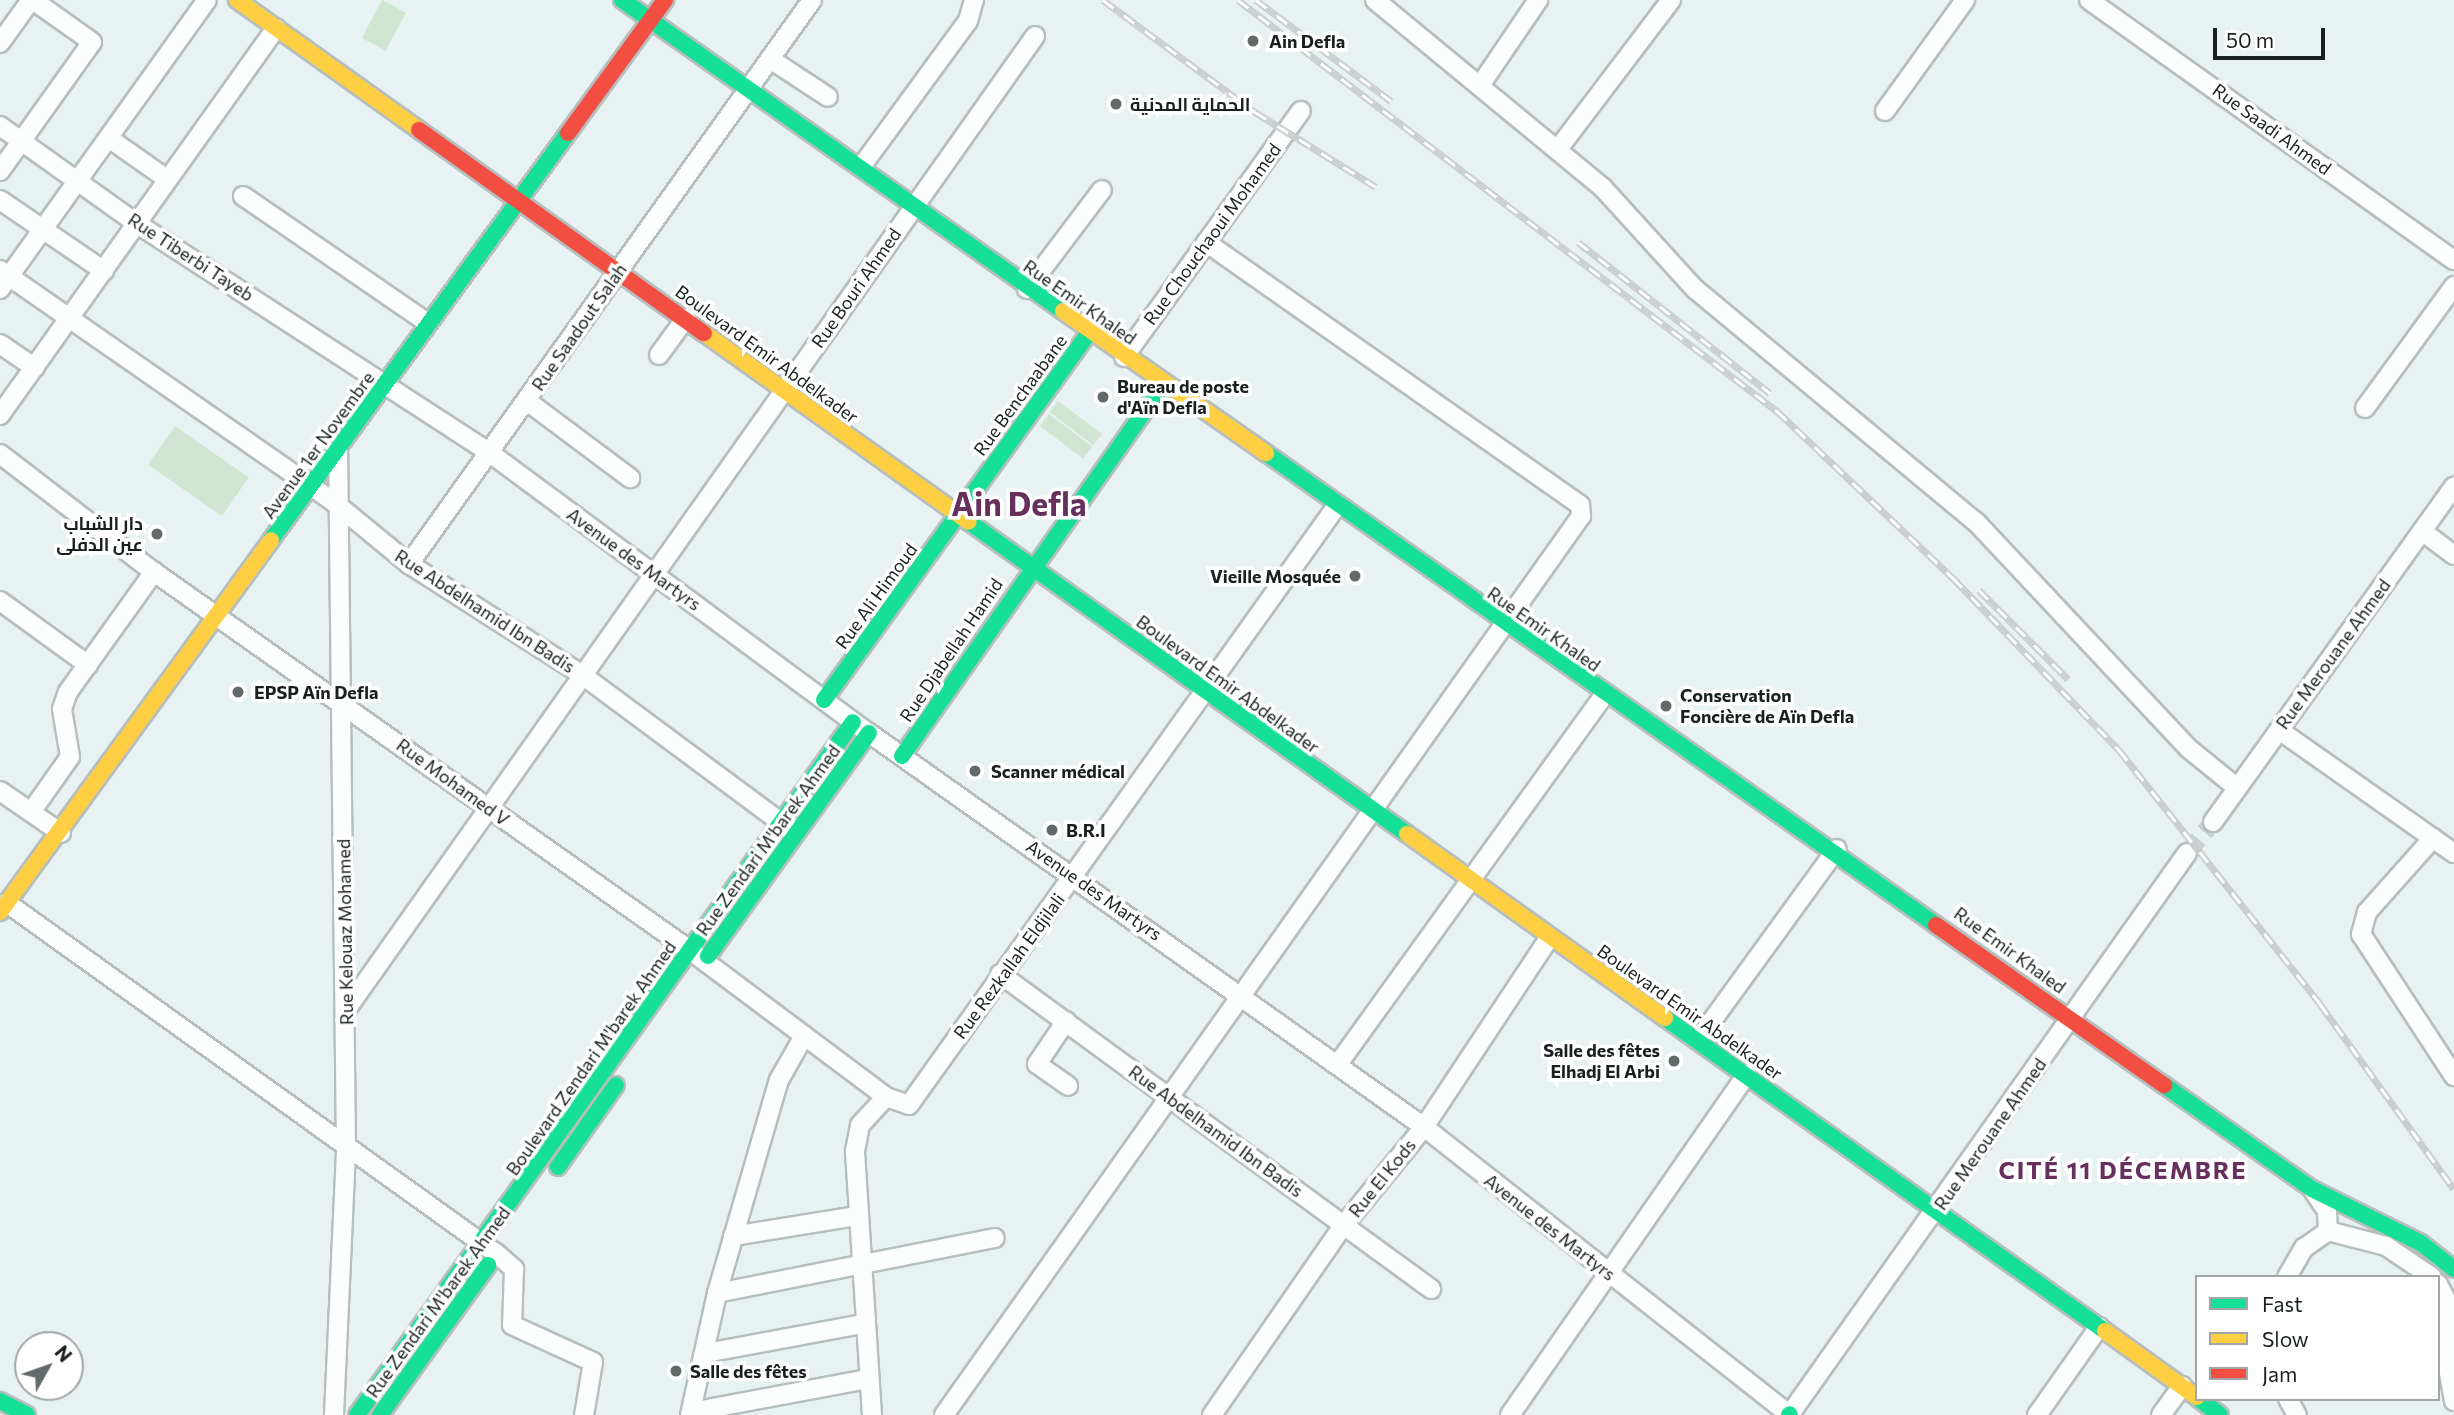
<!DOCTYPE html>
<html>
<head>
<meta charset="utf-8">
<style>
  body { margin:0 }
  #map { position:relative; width:2454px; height:1415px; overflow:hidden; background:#e8f2f2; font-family:Commissioner,Cairo,sans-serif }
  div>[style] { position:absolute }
  .green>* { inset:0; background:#d0e6d3; transform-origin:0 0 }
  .street-tunnel>* { height:18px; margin-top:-9px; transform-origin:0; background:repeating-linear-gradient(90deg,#c9d2d2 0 18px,transparent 0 27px) }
  .roads { filter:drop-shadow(2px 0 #b6bebe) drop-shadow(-2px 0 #b6bebe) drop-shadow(0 2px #b6bebe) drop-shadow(0 -2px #b6bebe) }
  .street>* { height:18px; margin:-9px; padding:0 9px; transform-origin:9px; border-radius:9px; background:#fcfdfd }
  .fast>* { height:16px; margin:-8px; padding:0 8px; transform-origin:8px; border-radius:8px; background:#16e098 }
  .slow>* { height:16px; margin:-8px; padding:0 8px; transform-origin:8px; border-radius:8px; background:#ffcf43 }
  .jam>* { height:16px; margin:-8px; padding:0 8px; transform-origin:8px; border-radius:8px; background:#f24e42 }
  .rail>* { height:7px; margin-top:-3.5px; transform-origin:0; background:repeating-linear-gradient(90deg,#fff 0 13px,#cbcece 0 26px); box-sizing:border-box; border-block:2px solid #cbcece }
  .dots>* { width:19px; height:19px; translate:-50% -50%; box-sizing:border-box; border:4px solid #fff; border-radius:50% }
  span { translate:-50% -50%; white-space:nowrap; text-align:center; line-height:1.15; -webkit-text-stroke:7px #fff; paint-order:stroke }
  .poi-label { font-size:18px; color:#1a2020; font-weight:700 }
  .left { translate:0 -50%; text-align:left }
  .right { translate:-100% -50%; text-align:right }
  .street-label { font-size:18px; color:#1a2020 }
  .district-label { font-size:24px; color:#67305c; font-weight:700; letter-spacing:2px }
  .town-label { font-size:32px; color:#67305c; font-weight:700 }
  .legend { position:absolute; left:2195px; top:1275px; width:245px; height:126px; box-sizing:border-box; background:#fff; border:2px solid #a3a6a6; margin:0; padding:9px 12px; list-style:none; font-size:21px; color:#1a2020 }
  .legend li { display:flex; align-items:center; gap:14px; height:35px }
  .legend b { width:35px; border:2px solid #a3a6a6 }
  .north { position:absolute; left:14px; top:1331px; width:70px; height:70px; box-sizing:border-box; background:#fff; border:2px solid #a3a6a6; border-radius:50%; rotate:50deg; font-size:19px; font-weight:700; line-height:28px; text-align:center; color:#1a2020 }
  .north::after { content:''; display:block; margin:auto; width:24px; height:32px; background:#626a6a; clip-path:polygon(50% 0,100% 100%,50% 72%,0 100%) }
  .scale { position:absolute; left:2213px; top:28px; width:112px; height:32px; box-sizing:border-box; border:4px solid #1a2020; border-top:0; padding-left:9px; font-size:21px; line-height:24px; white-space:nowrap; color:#1a2020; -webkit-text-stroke:5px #fff; paint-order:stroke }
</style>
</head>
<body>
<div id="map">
  <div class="green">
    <i style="left:382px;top:0;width:27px;height:43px;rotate:28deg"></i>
    <i style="left:1058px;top:401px;width:55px;height:14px;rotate:37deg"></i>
    <i style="left:1049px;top:414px;width:54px;height:15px;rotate:37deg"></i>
    <i style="left:175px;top:426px;width:90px;height:47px;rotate:35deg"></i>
  </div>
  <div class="street-tunnel">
    <i style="left:2187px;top:853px;width:40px;rotate:-50deg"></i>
  </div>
  <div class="roads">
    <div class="street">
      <i style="left:1375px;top:0;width:296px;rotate:39.5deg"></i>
      <i style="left:1603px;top:188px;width:137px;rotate:47.7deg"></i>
      <i style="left:1695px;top:289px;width:365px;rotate:39.7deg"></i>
      <i style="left:1976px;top:522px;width:310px;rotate:46.8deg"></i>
      <i style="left:2188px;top:748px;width:62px;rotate:39.1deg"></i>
      <i style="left:2089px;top:0;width:448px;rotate:35.5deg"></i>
      <i style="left:0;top:43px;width:53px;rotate:-54.2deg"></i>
      <i style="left:770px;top:59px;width:69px;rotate:33.2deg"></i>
      <i style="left:1481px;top:84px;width:102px;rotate:-55.8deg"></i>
      <i style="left:1885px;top:111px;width:137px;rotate:-54.2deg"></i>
      <i style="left:0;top:126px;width:167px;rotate:35.5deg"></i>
      <i style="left:136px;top:223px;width:422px;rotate:33deg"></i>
      <i style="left:490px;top:453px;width:471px;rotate:36.5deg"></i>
      <i style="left:869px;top:733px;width:681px;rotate:35.37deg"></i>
      <i style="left:1424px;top:1127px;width:466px;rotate:38.2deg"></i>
      <i style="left:110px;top:139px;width:70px;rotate:35.1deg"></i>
      <i style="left:1558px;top:149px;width:187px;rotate:-52.8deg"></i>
      <i style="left:861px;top:167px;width:181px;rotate:-53.8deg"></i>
      <i style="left:968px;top:21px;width:22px;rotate:-74deg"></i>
      <i style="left:0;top:171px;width:158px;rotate:-54.5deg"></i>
      <i style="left:92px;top:42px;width:72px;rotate:-144.6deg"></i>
      <i style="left:243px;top:196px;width:224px;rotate:34.5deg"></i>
      <i style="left:0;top:200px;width:126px;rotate:34.3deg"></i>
      <i style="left:0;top:270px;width:408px;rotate:34.8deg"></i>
      <i style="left:335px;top:503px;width:96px;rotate:39.5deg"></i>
      <i style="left:409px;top:564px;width:204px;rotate:32.6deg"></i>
      <i style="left:581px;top:674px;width:262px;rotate:36.6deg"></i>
      <i style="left:0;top:289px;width:355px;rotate:-54.4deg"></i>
      <i style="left:1027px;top:289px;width:124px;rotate:-52.9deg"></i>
      <i style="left:0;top:344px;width:42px;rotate:34.4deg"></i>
      <i style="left:659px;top:355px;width:46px;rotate:-53.9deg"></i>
      <i style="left:1124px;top:357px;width:303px;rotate:-54.3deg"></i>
      <i style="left:527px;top:401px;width:129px;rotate:36.8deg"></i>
      <i style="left:2365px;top:408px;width:151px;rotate:-53.9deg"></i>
      <i style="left:0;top:415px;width:475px;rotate:-54.5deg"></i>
      <i style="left:0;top:454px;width:194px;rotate:37.5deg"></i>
      <i style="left:154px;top:572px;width:657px;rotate:35.21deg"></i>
      <i style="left:691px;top:951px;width:244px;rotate:36.8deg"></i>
      <i style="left:886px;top:1097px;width:24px;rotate:19deg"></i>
      <i style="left:909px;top:1105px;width:735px;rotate:-54.47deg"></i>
      <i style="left:2422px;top:531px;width:40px;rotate:37deg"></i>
      <i style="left:409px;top:564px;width:693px;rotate:-54.45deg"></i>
      <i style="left:0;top:601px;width:109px;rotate:36deg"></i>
      <i style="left:2279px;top:730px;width:214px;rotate:35.1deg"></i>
      <i style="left:0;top:791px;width:74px;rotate:34.5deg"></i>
      <i style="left:31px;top:812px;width:67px;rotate:-54.7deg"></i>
      <i style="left:70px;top:757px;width:49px;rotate:-99.5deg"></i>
      <i style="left:62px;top:709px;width:18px;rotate:-71deg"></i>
      <i style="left:68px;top:692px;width:148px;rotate:-54.4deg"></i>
      <i style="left:2213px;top:822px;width:413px;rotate:-54.3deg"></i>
      <i style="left:2433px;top:838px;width:99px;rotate:131.7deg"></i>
      <i style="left:2367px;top:912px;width:23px;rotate:105deg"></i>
      <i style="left:2361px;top:934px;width:170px;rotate:56.8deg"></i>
      <i style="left:7px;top:903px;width:603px;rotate:35.62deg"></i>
      <i style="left:497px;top:1254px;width:23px;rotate:41deg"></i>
      <i style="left:514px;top:1269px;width:56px;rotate:92deg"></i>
      <i style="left:512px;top:1325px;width:89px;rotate:24.6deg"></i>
      <i style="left:593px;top:1362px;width:54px;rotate:99.6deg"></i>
      <i style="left:1000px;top:974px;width:534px;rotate:36.16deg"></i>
      <i style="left:346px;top:1010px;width:1193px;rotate:-54.72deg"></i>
      <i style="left:1066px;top:1021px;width:52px;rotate:124deg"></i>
      <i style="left:1037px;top:1064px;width:38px;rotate:35deg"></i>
      <i style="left:1698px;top:1040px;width:236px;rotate:-54deg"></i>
      <i style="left:1338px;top:1064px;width:456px;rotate:-54.2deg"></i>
      <i style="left:2328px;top:1231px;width:60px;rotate:14.5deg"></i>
      <i style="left:2386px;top:1246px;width:55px;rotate:34deg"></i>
      <i style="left:733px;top:1236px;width:126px;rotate:-9.2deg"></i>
      <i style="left:2287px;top:1277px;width:34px;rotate:-60deg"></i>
      <i style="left:2304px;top:1248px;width:29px;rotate:-35deg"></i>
      <i style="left:2328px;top:1231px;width:20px;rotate:-93deg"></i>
      <i style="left:2327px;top:1211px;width:23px;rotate:-124deg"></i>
      <i style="left:2438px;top:1284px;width:18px;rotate:63deg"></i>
      <i style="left:2446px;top:1300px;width:51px;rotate:91.1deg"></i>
      <i style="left:2445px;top:1351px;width:51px;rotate:79.8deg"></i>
      <i style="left:717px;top:1293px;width:283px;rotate:-11.2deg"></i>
      <i style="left:706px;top:1353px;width:159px;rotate:-10.5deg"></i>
      <i style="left:2288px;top:1399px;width:18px;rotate:61deg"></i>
      <i style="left:691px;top:1412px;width:179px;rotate:-10.6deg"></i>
      <i style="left:1790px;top:1414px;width:687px;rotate:-54.71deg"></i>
      <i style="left:334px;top:1415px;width:266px;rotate:-87.4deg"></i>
      <i style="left:346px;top:1149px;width:700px;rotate:-90.65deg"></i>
      <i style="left:690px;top:1415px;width:125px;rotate:-77.5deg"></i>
      <i style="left:717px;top:1293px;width:222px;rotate:-73.8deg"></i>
      <i style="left:779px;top:1080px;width:51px;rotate:-60.4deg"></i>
      <i style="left:872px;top:1415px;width:265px;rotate:-93.7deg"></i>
      <i style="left:855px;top:1151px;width:26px;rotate:-79deg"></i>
      <i style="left:860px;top:1125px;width:38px;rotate:-47deg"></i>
      <i style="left:944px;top:1415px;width:1102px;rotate:-54.68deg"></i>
      <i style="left:1581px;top:516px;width:11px;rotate:-95deg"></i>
      <i style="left:1580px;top:505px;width:457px;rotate:-144.9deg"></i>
      <i style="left:1212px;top:1415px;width:230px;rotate:-55.3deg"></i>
      <i style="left:1343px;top:1226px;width:128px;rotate:-50.7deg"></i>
      <i style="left:1424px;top:1127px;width:227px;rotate:-56.5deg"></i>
      <i style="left:1510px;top:1415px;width:415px;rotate:-55.2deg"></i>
      <i style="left:2037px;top:1415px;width:108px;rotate:-54.8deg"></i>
      <i style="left:2161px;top:1415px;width:36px;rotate:-54deg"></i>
    </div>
    <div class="fast">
      <i style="left:622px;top:0;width:540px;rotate:35.19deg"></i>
      <i style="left:1266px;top:453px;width:820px;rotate:35.16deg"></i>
      <i style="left:969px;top:522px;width:538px;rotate:35.46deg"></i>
      <i style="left:271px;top:540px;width:504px;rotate:-53.88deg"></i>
      <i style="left:824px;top:700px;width:453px;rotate:-54.2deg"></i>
      <i style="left:902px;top:756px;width:454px;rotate:-54.9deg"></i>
      <i style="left:708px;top:956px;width:275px;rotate:-54.2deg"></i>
      <i style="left:1665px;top:1018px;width:540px;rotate:35.43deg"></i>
      <i style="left:2164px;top:1085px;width:181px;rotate:35.1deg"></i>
      <i style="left:2312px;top:1189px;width:122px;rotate:26.4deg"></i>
      <i style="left:2421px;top:1243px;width:42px;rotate:38.2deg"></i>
      <i style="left:558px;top:1167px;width:100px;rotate:-54.7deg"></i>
      <i style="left:2199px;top:1399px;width:26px;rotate:37deg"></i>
      <i style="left:0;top:1401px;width:30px;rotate:27deg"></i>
      <i style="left:357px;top:1415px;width:852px;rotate:-54.41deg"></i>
      <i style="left:380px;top:1415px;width:185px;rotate:-54.2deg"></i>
      <i style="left:1789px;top:1415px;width:1px;rotate:-45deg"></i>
    </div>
    <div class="slow">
      <i style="left:237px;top:0;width:224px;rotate:35.5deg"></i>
      <i style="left:1063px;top:311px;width:248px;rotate:35deg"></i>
      <i style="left:704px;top:333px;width:325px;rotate:35.5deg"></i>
      <i style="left:1407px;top:834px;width:317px;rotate:35.5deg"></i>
      <i style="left:0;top:912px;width:460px;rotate:-53.9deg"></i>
      <i style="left:2105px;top:1331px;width:113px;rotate:35.7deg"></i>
    </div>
    <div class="jam">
      <i style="left:419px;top:130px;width:350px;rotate:35.5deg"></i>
      <i style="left:568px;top:133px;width:165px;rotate:-53.9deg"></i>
      <i style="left:1936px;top:925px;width:279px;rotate:35.1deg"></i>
    </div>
  </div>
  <div class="rail">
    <i style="left:1103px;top:0;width:189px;rotate:36.4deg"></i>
    <i style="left:1255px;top:112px;width:142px;rotate:31.8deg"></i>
    <i style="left:1238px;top:0;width:678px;rotate:37.33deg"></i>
    <i style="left:1777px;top:411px;width:243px;rotate:43.5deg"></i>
    <i style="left:1953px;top:578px;width:239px;rotate:46deg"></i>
    <i style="left:2119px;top:750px;width:324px;rotate:51.6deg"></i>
    <i style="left:2320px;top:1004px;width:228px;rotate:54.1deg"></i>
    <i style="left:1256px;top:0;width:169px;rotate:36.8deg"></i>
    <i style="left:1578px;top:242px;width:244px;rotate:38.2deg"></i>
    <i style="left:1979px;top:590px;width:126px;rotate:45deg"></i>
  </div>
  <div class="dots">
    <i style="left:1253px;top:41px;background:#626a6a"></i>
    <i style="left:1116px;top:104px;background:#626a6a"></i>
    <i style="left:1103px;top:397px;background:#626a6a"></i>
    <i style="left:157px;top:534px;background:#626a6a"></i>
    <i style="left:1355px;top:576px;background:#626a6a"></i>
    <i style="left:238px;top:692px;background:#626a6a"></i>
    <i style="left:1666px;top:706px;background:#626a6a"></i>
    <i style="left:975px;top:771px;background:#626a6a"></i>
    <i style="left:1052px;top:830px;background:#626a6a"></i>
    <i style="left:1674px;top:1061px;background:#626a6a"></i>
    <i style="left:676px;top:1371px;background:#626a6a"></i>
  </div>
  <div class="poi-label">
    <span class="left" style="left:1269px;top:41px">Ain Defla</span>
    <span class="left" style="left:1130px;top:104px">الحماية المدنية</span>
    <span class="left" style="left:1117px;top:397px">Bureau de poste<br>d'Aïn Defla</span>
    <span class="right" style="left:143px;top:534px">دار الشباب<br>عين الدفلى</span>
    <span class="right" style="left:1341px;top:576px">Vieille Mosquée</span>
    <span class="left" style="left:254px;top:692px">EPSP Aïn Defla</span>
    <span class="left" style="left:1680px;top:706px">Conservation<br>Foncière de Aïn Defla</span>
    <span class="left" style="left:991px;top:771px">Scanner médical</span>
    <span class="left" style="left:1066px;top:830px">B.R.I</span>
    <span class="right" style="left:1660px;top:1061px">Salle des fêtes<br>Elhadj El Arbi</span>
    <span class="left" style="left:690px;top:1371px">Salle des fêtes</span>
  </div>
  <div class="street-label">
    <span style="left:2272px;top:129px;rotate:36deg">Rue Saadi Ahmed</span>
    <span style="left:1212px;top:234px;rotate:-54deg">Rue Chouchaoui Mohamed</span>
    <span style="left:191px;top:257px;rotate:33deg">Rue Tiberbi Tayeb</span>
    <span style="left:856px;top:288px;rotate:-55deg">Rue Bouri Ahmed</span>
    <span style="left:1080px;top:302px;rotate:35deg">Rue Emir Khaled</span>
    <span style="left:579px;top:327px;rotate:-55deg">Rue Saadout Salah</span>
    <span style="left:767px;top:354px;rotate:36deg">Boulevard Emir Abdelkader</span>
    <span style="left:1020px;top:395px;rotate:-54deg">Rue Benchaabane</span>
    <span style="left:318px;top:445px;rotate:-54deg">Avenue 1er Novembre</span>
    <span style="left:634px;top:559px;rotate:36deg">Avenue des Martyrs</span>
    <span style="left:876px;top:596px;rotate:-54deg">Rue Ali Himoud</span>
    <span style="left:485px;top:611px;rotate:33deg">Rue Abdelhamid Ibn Badis</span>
    <span style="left:1544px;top:629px;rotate:35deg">Rue Emir Khaled</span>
    <span style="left:951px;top:650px;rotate:-56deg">Rue Djabellah Hamid</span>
    <span style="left:2333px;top:654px;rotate:-54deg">Rue Merouane Ahmed</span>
    <span style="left:1228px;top:684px;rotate:36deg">Boulevard Emir Abdelkader</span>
    <span style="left:453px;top:782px;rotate:36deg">Rue Mohamed V</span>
    <span style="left:768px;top:840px;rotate:-54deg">Rue Zendari M'barek Ahmed</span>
    <span style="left:1094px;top:890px;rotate:35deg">Avenue des Martyrs</span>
    <span style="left:345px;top:932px;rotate:-91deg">Rue Kelouaz Mohamed</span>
    <span style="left:2010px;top:950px;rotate:36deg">Rue Emir Khaled</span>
    <span style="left:1009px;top:966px;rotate:-54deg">Rue Rezkallah Eldjilali</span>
    <span style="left:1690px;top:1012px;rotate:35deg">Boulevard Emir Abdelkader</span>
    <span style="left:591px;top:1058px;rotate:-55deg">Boulevard Zendari M'barek Ahmed</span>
    <span style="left:1216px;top:1131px;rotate:36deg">Rue Abdelhamid Ibn Badis</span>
    <span style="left:1990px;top:1134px;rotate:-55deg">Rue Merouane Ahmed</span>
    <span style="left:1382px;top:1178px;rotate:-51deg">Rue El Kods</span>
    <span style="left:1550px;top:1227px;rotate:38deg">Avenue des Martyrs</span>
    <span style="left:438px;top:1302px;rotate:-54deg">Rue Zendari M'barek Ahmed</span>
  </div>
  <div class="district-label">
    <span style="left:2123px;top:1170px">CITÉ 11 DÉCEMBRE</span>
  </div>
  <div class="town-label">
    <span style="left:1019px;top:503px">Ain Defla</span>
  </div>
  <ul class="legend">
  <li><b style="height:9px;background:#16e098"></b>Fast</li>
  <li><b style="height:9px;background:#ffcf43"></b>Slow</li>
  <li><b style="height:9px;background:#f24e42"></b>Jam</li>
  </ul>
  <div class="north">N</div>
  <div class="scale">50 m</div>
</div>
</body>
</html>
